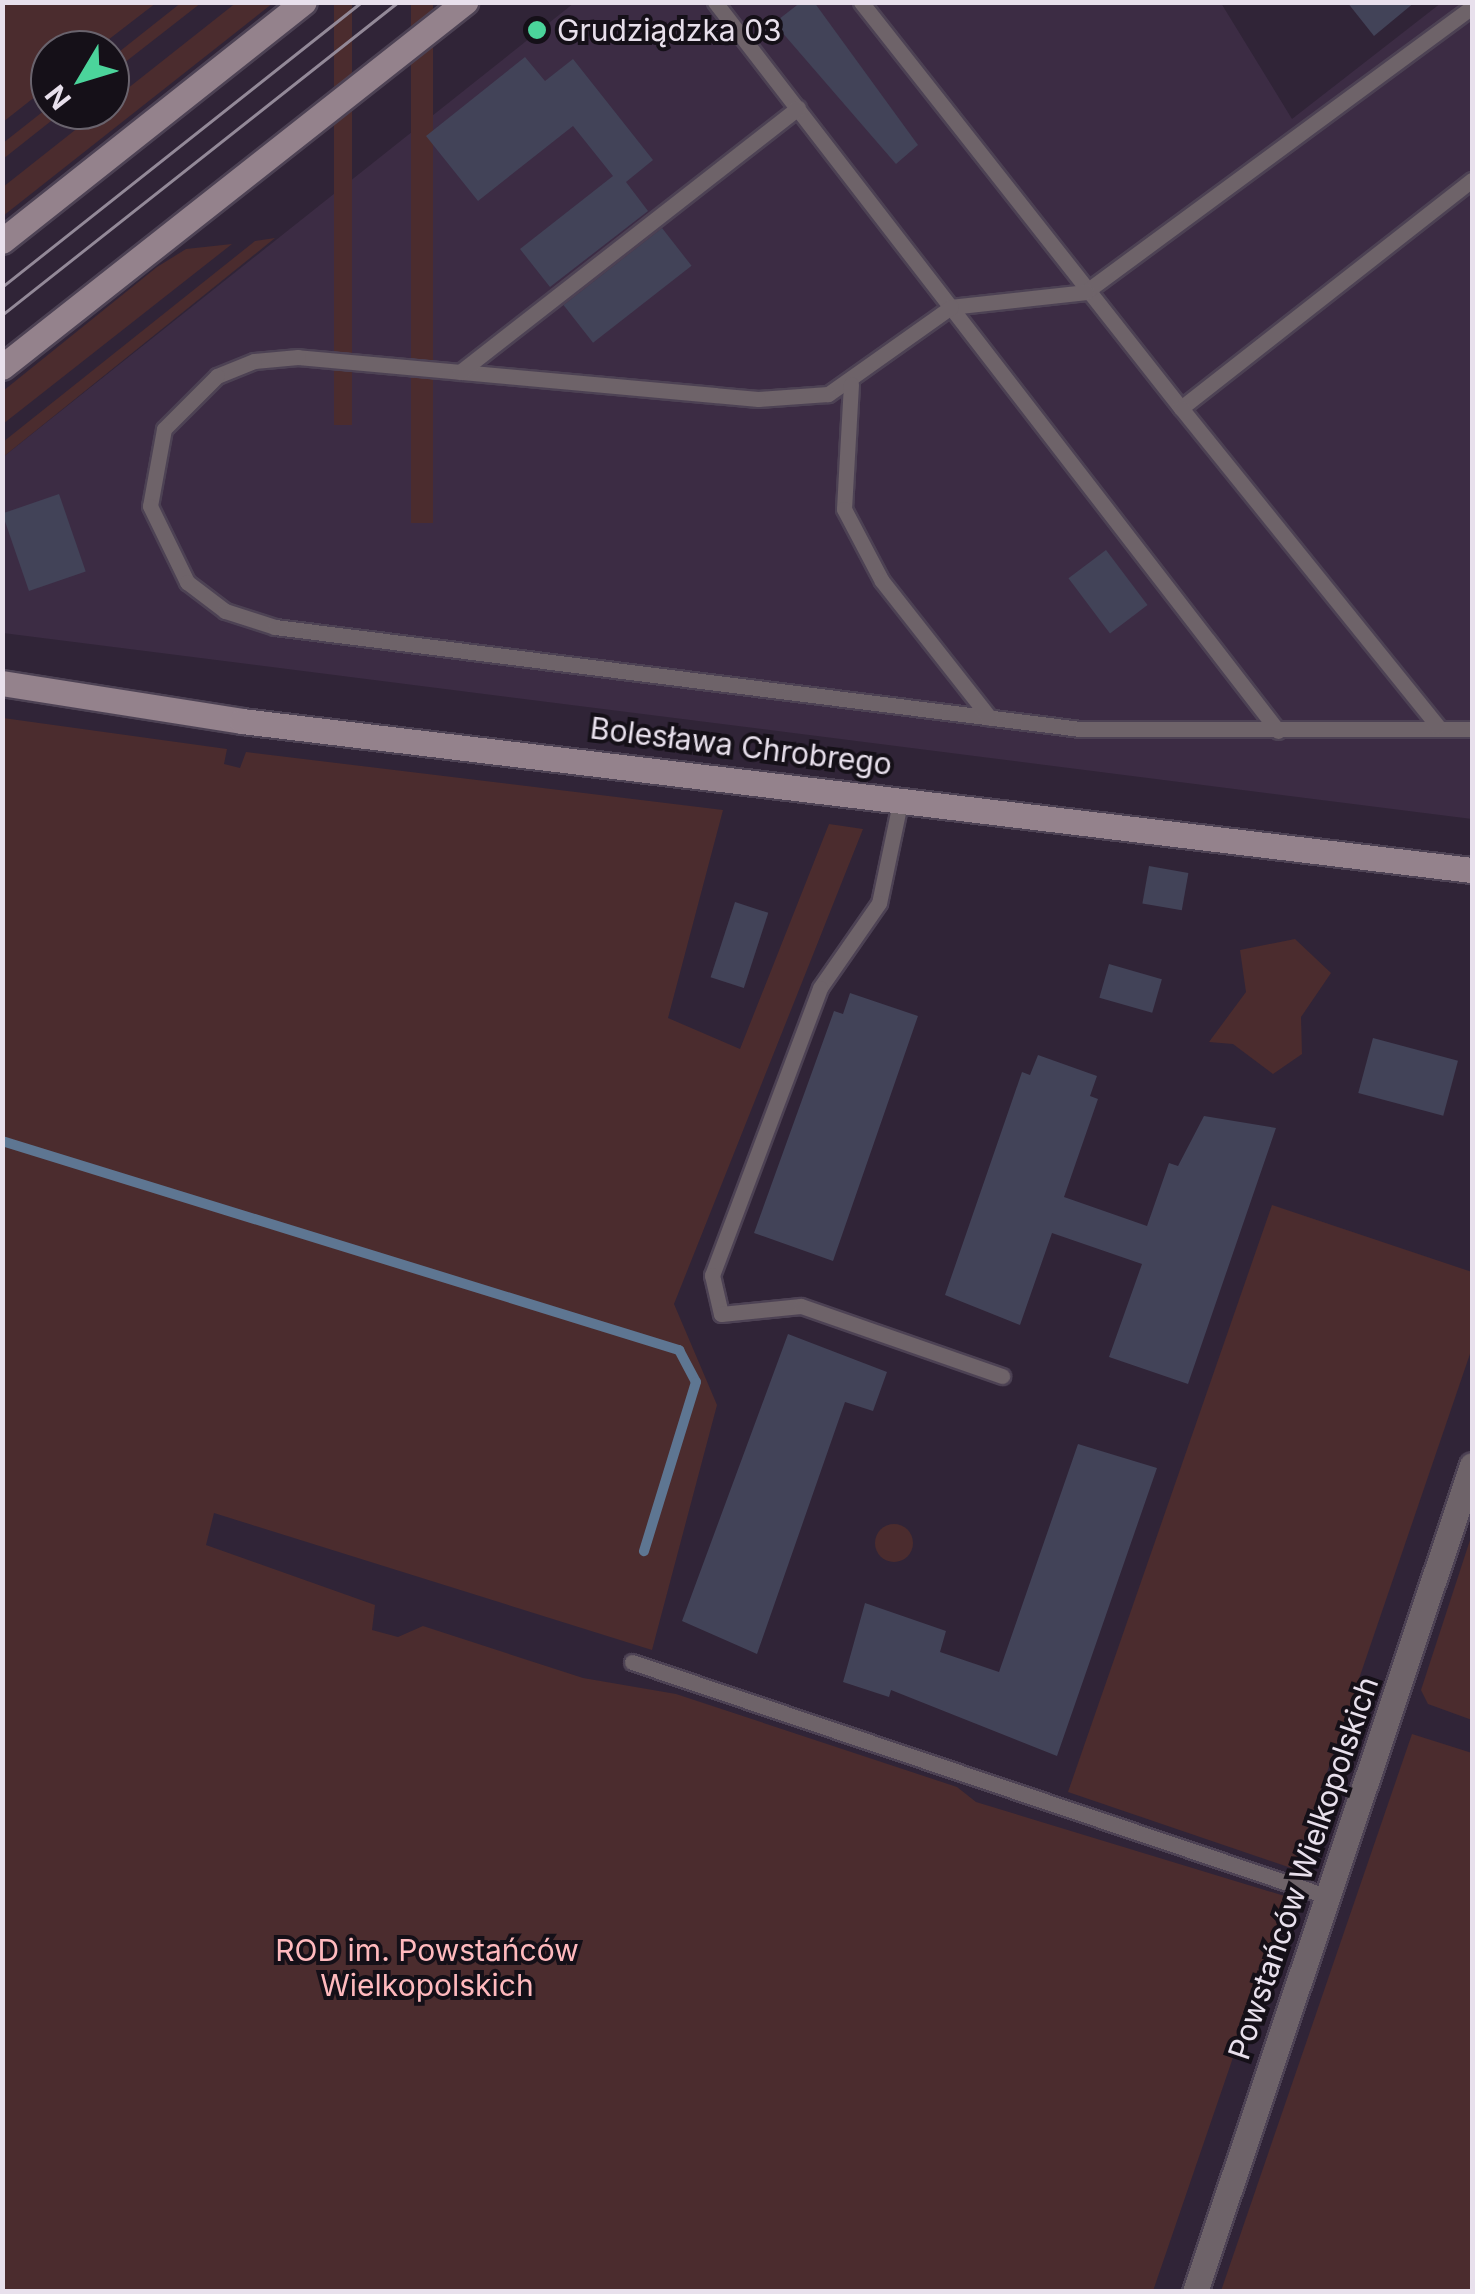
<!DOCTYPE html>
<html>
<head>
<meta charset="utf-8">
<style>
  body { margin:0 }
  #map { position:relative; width:1475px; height:2294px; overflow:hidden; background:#302437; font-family:Inter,sans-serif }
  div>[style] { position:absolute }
  .built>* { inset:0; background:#3c2c44 }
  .green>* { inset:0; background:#4b2c2e; transform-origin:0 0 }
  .round { border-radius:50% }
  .stream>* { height:10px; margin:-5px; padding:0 5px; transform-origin:5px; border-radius:5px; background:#5e7692 }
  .building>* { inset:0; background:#424358; transform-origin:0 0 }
  .roads { filter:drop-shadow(2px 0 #4d4254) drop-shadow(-2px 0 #4d4254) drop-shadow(0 2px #4d4254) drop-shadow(0 -2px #4d4254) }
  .lane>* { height:15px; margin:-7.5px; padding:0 7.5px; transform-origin:7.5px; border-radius:7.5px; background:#6e6369 }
  .street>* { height:25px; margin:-12.5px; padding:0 12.5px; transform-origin:12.5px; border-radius:12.5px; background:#6e6369 }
  .secondary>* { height:25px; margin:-12.5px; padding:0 12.5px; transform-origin:12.5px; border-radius:12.5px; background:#94828c }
  .tram>* { height:2.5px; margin:-1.25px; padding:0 1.25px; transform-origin:1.25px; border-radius:1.25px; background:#938998 }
  .dots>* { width:28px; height:28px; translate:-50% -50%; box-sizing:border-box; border:5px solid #151018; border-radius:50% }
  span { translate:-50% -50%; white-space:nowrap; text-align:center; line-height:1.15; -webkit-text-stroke:8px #151018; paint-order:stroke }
  .poi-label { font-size:30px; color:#e8e0ec }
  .left { translate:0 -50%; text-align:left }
  .street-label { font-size:30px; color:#e8e0ec }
  .park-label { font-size:30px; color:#ffb9bd }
  .frame { position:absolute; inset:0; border:5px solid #e8e0ec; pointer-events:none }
  .north { position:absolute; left:30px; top:30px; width:100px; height:100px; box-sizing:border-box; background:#151018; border:2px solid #69636d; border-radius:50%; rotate:232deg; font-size:28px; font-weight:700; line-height:40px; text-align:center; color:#e8e0ec }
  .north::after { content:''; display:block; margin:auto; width:35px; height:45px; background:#4bd49b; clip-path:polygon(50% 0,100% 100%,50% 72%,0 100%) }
</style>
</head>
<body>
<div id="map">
  <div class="built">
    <i style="clip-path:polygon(574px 3px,1221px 3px,1292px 119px,1441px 3px,1472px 3px,1472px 819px,3px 633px,3px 457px)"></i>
  </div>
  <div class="green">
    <i style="clip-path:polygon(3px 2px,156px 2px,156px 3px,95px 50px,50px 50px,50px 85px,3px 122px)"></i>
    <i style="clip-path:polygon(182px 2px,201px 3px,110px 74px,110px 59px)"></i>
    <i style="clip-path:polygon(237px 2px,273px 3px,3px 216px,3px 187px)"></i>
    <i style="left:334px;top:3px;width:18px;height:422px"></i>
    <i style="left:411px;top:3px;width:22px;height:520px"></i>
    <i style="clip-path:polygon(50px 106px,65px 110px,3px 159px,3px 143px)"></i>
    <i style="clip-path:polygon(275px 238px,3px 457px,3px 442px,255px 241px)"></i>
    <i style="clip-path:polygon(232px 244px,3px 424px,3px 391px,157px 267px,186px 249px)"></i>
    <i style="clip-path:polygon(3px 718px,227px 749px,224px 764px,240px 768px,246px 752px,723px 810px,668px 1018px,740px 1049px,829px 824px,863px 829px,674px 1304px,717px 1405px,652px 1650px,214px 1513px,206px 1545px,375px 1605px,372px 1630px,398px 1637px,423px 1626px,583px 1678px,676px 1694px,957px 1787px,976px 1802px,1288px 1897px,1153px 2291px,3px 2291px)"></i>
    <i style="clip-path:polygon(1295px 939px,1331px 973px,1301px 1017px,1302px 1054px,1273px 1074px,1233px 1044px,1209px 1042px,1246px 992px,1240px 950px)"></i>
    <i style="clip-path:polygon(1272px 1205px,1472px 1272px,1472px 1348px,1294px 1869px,1068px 1792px)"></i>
    <i class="round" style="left:875px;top:1524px;width:38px;height:38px"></i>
    <i style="clip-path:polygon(1472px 1534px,1472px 1720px,1428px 1704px,1421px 1690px)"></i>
    <i style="clip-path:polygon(1412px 1734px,1472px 1753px,1472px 2291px,1221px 2291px)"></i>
  </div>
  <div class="stream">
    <i style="left:2px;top:1141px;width:709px;rotate:17.16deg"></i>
    <i style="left:679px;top:1350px;width:36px;rotate:62deg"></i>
    <i style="left:696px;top:1382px;width:177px;rotate:107.1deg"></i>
  </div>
  <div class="building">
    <i style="clip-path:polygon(801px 2px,814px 2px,918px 145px,896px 164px,774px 23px)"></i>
    <i style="clip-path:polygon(1347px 2px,1415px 2px,1374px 36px)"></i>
    <i style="clip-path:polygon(525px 57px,545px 81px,573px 59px,653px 160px,626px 182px,648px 211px,550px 287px,520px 249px,613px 176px,573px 126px,478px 201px,426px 136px)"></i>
    <i style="left:662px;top:228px;width:48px;height:125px;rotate:52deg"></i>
    <i style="left:59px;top:494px;width:82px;height:60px;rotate:71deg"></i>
    <i style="left:1106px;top:550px;width:69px;height:47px;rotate:53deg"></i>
    <i style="left:1149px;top:866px;width:40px;height:38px;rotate:10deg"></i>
    <i style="left:735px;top:902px;width:35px;height:79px;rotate:18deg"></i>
    <i style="left:1109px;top:964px;width:55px;height:35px;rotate:16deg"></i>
    <i style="clip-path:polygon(850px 993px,918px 1016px,833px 1261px,754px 1233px,834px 1011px,843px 1014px)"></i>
    <i style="left:1373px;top:1038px;width:88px;height:57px;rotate:15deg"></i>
    <i style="clip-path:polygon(1038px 1055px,1097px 1076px,1090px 1096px,1098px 1099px,1064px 1197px,1147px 1226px,1169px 1163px,1178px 1166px,1204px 1116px,1276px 1128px,1188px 1384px,1109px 1357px,1142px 1264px,1052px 1233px,1020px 1325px,945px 1295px,1022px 1072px,1030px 1075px)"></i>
    <i style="clip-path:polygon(788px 1334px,887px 1372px,873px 1411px,845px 1402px,757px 1654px,682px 1621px)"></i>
    <i style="clip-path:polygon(1078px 1444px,1157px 1468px,1057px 1756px,891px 1690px,889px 1697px,843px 1682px,865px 1603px,946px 1631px,940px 1652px,999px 1672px)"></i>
  </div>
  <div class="roads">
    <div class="lane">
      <i style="left:715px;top:2px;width:921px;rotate:52.32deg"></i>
      <i style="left:861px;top:2px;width:517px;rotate:51.76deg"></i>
      <i style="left:1181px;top:408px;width:370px;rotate:-38.1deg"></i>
      <i style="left:1472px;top:7px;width:480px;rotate:143.6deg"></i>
      <i style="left:1086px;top:292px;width:136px;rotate:173.7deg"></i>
      <i style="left:951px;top:307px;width:151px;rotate:144.7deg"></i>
      <i style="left:828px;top:394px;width:70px;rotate:175.9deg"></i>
      <i style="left:758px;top:399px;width:462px;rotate:-174.8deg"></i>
      <i style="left:298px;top:357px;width:44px;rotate:174.8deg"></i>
      <i style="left:254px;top:361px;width:40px;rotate:158deg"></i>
      <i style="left:217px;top:376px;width:75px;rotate:135deg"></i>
      <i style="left:164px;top:429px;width:78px;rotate:100.3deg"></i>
      <i style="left:150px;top:506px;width:85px;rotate:64deg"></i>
      <i style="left:187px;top:582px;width:48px;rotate:37.3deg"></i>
      <i style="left:225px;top:611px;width:52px;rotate:17.7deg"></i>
      <i style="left:275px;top:627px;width:811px;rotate:7.22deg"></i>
      <i style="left:1080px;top:729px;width:392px"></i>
      <i style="left:460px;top:372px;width:429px;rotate:-38deg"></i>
      <i style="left:851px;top:384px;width:125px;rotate:93.2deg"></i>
      <i style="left:844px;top:509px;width:81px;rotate:62.2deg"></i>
      <i style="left:882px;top:581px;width:174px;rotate:51.8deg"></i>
      <i style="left:1181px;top:408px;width:409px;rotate:51.1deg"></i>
      <i style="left:901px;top:798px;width:107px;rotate:101.8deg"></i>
      <i style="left:879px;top:903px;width:103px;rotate:124.8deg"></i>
      <i style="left:820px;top:988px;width:307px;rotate:110.6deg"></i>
      <i style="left:712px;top:1275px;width:40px;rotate:77deg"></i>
      <i style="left:721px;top:1314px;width:80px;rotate:-5.7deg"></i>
      <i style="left:801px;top:1306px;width:213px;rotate:19.2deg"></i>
      <i style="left:632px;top:1662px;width:736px;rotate:18.63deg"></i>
    </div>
    <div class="street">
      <i style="left:1195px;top:2292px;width:872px;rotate:-71.48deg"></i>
    </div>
    <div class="secondary">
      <i style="left:2px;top:241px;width:385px;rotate:-38.4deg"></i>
      <i style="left:2px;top:367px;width:590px;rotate:-38.25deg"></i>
      <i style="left:2px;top:683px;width:243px;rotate:9deg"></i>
      <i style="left:242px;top:721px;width:1239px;rotate:6.91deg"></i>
    </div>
  </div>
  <div class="tram">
    <i style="left:2px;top:287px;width:459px;rotate:-38.4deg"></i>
    <i style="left:2px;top:315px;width:505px;rotate:-38.32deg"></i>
  </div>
  <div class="dots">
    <i style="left:537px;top:30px;background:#4bd49b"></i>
  </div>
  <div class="poi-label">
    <span class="left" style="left:557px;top:30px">Grudziądzka 03</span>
  </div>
  <div class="street-label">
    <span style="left:741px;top:746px;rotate:7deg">Bolesława Chrobrego</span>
    <span style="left:1303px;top:1868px;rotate:-71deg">Powstańców Wielkopolskich</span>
  </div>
  <div class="park-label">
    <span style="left:427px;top:1967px">ROD im. Powstańców<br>Wielkopolskich</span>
  </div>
  <div class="frame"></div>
  <div class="north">N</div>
</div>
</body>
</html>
